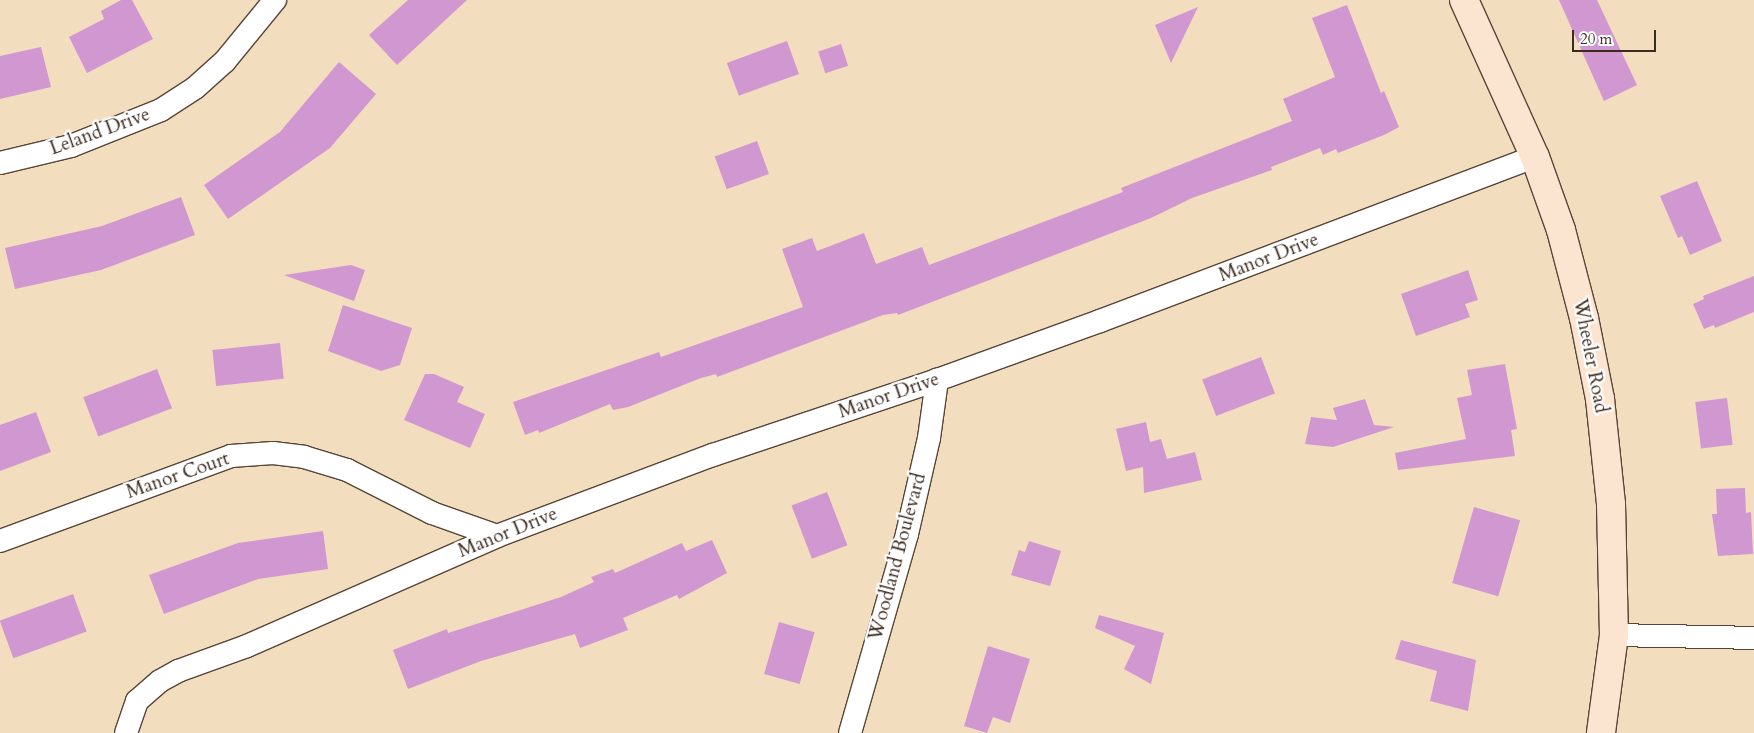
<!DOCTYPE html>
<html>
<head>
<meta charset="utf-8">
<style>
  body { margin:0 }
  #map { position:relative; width:1754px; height:733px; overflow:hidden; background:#f3ddbf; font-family:Cardo,serif }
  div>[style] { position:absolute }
  .building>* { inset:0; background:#d197d1; transform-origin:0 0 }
  .roads { filter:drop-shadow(1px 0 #574536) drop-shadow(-1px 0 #574536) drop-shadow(0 1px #574536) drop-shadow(0 -1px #574536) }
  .minor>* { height:22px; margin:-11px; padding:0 11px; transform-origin:11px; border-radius:11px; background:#fff }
  .secondary>* { height:28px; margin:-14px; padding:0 14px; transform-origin:14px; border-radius:14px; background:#fce5d0 }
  span { translate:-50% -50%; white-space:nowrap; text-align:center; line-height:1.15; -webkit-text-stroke:4.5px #fff; paint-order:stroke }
  .street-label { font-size:19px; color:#3b2a1e }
  .scale { position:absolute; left:1572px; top:30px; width:84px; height:22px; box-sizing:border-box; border:2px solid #3b2a1e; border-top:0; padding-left:6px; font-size:15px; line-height:18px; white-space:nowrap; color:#3b2a1e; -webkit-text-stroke:4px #fff; paint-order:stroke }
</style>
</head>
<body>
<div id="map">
  <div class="building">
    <i style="clip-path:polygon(121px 0,132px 0,153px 39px,87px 73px,69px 37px,104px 19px,101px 11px)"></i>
    <i style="clip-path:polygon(408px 0,467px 0,397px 65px,369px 35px)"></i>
    <i style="clip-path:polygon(1559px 0,1597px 0,1637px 85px,1604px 101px)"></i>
    <i style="clip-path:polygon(1347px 5px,1381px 93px,1384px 91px,1399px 127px,1384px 135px,1338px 153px,1336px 149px,1323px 155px,1320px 148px,1271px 167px,1272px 170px,1192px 198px,1151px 218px,898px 315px,897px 313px,883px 315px,717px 377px,716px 374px,701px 378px,628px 407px,613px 410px,610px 404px,539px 433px,538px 430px,525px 435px,513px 402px,659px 352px,661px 357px,803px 307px,782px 249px,812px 238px,817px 251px,864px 233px,876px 264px,922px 247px,929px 265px,1123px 192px,1121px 188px,1292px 121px,1283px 99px,1335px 77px,1312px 18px)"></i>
    <i style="clip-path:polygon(1198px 7px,1171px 63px,1155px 25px)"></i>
    <i style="left:787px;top:41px;width:35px;height:64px;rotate:70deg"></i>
    <i style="left:841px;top:44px;width:23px;height:24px;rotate:72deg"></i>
    <i style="clip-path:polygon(41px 47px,51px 87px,0 99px,0 56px)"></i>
    <i style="clip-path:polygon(339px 62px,376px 94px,330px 148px,228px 219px,204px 185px,280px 132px)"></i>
    <i style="left:757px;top:141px;width:35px;height:45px;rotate:70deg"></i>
    <i style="clip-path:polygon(1697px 181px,1722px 241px,1690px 255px,1682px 236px,1678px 238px,1660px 196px)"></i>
    <i style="clip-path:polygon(181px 197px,195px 235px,101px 270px,15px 289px,5px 248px,102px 226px)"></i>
    <i style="clip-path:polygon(351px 265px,365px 270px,354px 301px,284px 275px)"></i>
    <i style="clip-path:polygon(1468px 270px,1478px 300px,1465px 304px,1470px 317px,1416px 336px,1401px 294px)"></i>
    <i style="clip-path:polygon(1754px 276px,1754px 312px,1715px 328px,1714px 325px,1704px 329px,1693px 304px,1704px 299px,1703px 296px)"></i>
    <i style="clip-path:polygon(343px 305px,412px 328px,400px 365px,381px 371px,328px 351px)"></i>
    <i style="left:280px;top:343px;width:36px;height:68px;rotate:84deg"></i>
    <i style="left:1261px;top:357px;width:39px;height:63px;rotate:69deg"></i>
    <i style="clip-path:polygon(1505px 364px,1517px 429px,1511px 430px,1515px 456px,1398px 470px,1395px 453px,1466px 439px,1457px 398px,1472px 395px,1467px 370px)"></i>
    <i style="left:157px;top:369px;width:42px;height:79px;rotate:69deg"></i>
    <i style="clip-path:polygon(425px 374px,434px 374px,464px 387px,457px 402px,485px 414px,470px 448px,404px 420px)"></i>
    <i style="left:1727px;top:398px;width:47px;height:32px;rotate:83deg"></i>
    <i style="clip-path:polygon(1365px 399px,1374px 425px,1394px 427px,1333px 447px,1305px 444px,1311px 417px,1337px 420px,1333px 408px)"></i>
    <i style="clip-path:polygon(36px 412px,51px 452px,0 471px,0 425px)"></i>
    <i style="clip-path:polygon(1146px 422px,1150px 442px,1161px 439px,1167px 459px,1195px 452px,1202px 480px,1144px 493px,1143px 467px,1126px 471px,1116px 429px)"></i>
    <i style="clip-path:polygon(1745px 488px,1746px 513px,1751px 512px,1753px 554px,1718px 556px,1712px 514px,1717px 514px,1716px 489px)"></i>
    <i style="left:827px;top:492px;width:57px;height:38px;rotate:69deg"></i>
    <i style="left:1474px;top:507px;width:48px;height:79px;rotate:16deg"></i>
    <i style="clip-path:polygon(323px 531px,328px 569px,258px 579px,164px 614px,149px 575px,238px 543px)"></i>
    <i style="clip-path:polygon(712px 540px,727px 573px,679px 599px,677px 595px,623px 618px,628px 630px,580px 648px,575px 634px,481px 661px,408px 689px,393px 650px,447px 629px,448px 633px,561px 597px,594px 582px,591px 577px,613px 569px,615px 573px,682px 543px,686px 551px)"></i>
    <i style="clip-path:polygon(1029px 541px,1061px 551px,1050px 586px,1011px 575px,1019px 550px,1025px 552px)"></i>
    <i style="left:73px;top:594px;width:40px;height:78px;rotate:70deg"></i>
    <i style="clip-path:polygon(1099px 615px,1164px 633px,1151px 684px,1124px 669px,1135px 646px,1095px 628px)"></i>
    <i style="left:779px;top:622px;width:37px;height:54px;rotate:16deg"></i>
    <i style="clip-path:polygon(1401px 640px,1476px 660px,1468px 711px,1430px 701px,1437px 671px,1395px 659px)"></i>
    <i style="clip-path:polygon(988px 646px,1030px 659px,1010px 723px,993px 717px,987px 733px,964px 726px)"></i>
  </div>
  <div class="roads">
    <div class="minor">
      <i style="left:0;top:163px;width:73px;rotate:-13.5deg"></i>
      <i style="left:71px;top:146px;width:97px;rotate:-21.8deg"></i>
      <i style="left:161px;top:110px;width:40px;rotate:-32.9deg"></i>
      <i style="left:195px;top:88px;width:40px;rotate:-42deg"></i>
      <i style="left:225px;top:61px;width:79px;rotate:-50.7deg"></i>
      <i style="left:0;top:541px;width:246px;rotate:-20.2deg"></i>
      <i style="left:231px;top:456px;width:42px;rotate:-4.1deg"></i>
      <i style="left:273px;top:453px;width:31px;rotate:7deg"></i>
      <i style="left:304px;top:457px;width:45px;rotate:16.8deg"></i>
      <i style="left:347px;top:470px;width:95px;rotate:26.8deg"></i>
      <i style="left:432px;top:513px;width:69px;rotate:19.5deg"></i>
      <i style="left:1614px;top:635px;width:140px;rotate:1.2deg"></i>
      <i style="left:126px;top:733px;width:34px;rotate:-71deg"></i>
      <i style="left:137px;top:701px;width:30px;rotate:-41deg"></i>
      <i style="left:160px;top:681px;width:21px;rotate:-29deg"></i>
      <i style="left:178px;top:671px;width:73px;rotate:-19.9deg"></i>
      <i style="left:247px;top:646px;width:273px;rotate:-23.7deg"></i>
      <i style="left:497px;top:536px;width:231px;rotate:-20.6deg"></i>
      <i style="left:713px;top:455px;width:236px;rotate:-18.5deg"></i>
      <i style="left:937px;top:380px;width:173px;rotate:-19.9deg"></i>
      <i style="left:1100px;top:321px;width:465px;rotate:-20.7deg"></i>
      <i style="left:850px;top:733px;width:207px;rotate:-74deg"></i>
      <i style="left:907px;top:534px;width:98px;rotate:-77.1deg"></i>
      <i style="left:929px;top:438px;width:59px;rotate:-82.1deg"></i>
    </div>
    <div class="secondary">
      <i style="left:1464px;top:0;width:172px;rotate:65.7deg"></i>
      <i style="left:1535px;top:157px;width:77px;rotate:70.4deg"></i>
      <i style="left:1561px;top:230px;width:91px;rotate:75.4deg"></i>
      <i style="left:1584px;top:318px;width:83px;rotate:78.8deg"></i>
      <i style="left:1600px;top:399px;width:106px;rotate:84deg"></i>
      <i style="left:1611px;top:504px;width:131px;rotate:88.7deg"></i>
      <i style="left:1614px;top:635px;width:99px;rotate:97.6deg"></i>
    </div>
  </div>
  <div class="street-label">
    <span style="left:100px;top:132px;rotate:-20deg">Leland Drive</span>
    <span style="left:1269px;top:258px;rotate:-21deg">Manor Drive</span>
    <span style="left:1590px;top:356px;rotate:79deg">Wheeler Road</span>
    <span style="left:889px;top:396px;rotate:-19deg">Manor Drive</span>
    <span style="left:178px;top:476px;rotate:-19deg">Manor Court</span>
    <span style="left:508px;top:533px;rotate:-22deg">Manor Drive</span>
    <span style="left:898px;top:557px;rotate:-75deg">Woodland Boulevard</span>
  </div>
  <div class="scale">20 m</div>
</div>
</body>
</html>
